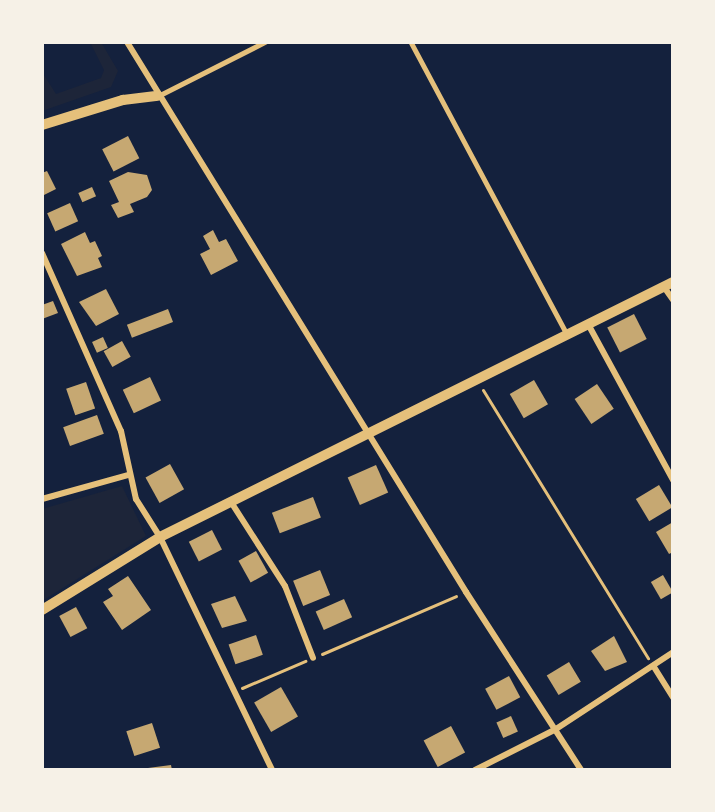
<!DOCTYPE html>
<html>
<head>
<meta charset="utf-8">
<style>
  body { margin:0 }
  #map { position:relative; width:715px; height:812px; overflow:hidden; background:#14213d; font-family:Arial,sans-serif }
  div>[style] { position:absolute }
  .green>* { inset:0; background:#1d2539 }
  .building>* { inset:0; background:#c6a872; transform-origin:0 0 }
  .path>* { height:3px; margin:-1.5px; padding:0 1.5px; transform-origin:1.5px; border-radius:1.5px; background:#e5c07b }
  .service>* { height:4.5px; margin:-2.25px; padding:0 2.25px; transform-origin:2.25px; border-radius:2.25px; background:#e5c07b }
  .minor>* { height:6px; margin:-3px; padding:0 3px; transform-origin:3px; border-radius:3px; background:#e5c07b }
  .tertiary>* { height:10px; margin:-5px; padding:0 5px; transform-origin:5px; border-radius:5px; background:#e5c07b }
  span { translate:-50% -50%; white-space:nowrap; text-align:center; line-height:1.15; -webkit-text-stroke:4.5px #f6f1e7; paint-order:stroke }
  .frame { position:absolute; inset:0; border:44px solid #f6f1e7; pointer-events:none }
</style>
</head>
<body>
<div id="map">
  <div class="green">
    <i style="clip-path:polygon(90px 42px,101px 42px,118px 71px,111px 87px,42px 111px,42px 72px,56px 94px,101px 78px,104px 70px)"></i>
    <i style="clip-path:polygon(122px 486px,146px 536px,42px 601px,42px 509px)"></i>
  </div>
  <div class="building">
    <i style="left:128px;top:136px;width:25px;height:29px;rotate:63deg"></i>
    <i style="clip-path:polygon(47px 171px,56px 189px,42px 196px,42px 173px)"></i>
    <i style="clip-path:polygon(128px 172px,147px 175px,152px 190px,147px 197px,130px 204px,134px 212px,118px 218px,111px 205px,119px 202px,109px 181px)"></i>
    <i style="left:92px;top:187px;width:10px;height:15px;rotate:66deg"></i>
    <i style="left:70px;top:203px;width:20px;height:25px;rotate:66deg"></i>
    <i style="clip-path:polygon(213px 230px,219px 242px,226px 239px,238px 261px,211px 275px,200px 254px,210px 249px,203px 236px)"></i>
    <i style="clip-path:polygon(85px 232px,90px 243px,95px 241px,102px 256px,98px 258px,102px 267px,77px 276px,61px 244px)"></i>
    <i style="clip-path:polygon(106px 289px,119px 314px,96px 326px,79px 302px)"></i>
    <i style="clip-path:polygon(53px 301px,58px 313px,42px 319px,42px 305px)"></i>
    <i style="left:168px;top:309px;width:14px;height:44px;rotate:69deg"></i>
    <i style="left:634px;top:314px;width:28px;height:30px;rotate:63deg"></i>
    <i style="left:103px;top:337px;width:12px;height:12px;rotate:66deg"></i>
    <i style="left:122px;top:341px;width:18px;height:21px;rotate:61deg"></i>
    <i style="left:150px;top:377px;width:26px;height:30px;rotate:65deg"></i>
    <i style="left:534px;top:380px;width:28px;height:28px;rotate:60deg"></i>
    <i style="left:86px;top:382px;width:28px;height:21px;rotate:71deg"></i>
    <i style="left:597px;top:384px;width:30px;height:27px;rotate:56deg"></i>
    <i style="left:97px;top:415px;width:20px;height:36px;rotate:70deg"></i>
    <i style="left:170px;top:464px;width:29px;height:28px;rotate:61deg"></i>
    <i style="left:376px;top:465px;width:30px;height:31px;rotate:66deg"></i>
    <i style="left:659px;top:485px;width:26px;height:27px;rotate:59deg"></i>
    <i style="left:313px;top:497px;width:22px;height:44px;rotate:69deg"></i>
    <i style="clip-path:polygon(673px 522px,673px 552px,669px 554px,656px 532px)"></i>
    <i style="left:212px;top:530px;width:22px;height:26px;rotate:63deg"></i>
    <i style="left:256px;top:551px;width:25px;height:20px;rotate:61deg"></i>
    <i style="left:320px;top:570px;width:27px;height:29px;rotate:68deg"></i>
    <i style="left:663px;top:575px;width:20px;height:14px;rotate:60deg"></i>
    <i style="clip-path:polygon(128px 576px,151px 610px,122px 630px,103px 602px,113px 596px,108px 589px)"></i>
    <i style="clip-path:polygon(235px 596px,247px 621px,222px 628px,211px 604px)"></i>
    <i style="left:344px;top:599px;width:20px;height:31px;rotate:66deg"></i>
    <i style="left:76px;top:607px;width:24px;height:19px;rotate:62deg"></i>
    <i style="left:256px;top:635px;width:21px;height:29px;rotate:71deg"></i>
    <i style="clip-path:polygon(614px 636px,627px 662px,605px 671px,591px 651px)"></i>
    <i style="left:569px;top:662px;width:23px;height:26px;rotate:59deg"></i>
    <i style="left:509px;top:676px;width:24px;height:27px;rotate:62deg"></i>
    <i style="left:281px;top:687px;width:34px;height:31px;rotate:60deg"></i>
    <i style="left:511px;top:716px;width:17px;height:16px;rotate:66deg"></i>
    <i style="left:152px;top:723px;width:26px;height:27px;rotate:72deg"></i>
    <i style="left:451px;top:726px;width:30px;height:31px;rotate:62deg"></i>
    <i style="clip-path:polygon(171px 765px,172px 770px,148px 770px,148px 768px)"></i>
  </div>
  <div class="path">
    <i style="left:483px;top:390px;width:315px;rotate:58.4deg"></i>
    <i style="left:322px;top:654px;width:146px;rotate:-23.4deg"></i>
    <i style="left:242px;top:688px;width:69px;rotate:-23.2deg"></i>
  </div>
  <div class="service">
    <i style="left:411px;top:42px;width:331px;rotate:61.9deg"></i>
    <i style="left:158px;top:96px;width:120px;rotate:-26.8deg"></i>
  </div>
  <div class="minor">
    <i style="left:127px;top:42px;width:646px;rotate:58.35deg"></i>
    <i style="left:466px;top:592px;width:212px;rotate:57.1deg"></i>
    <i style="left:42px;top:253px;width:195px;rotate:66.1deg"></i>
    <i style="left:121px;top:431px;width:70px;rotate:77.6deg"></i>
    <i style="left:136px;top:499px;width:45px;rotate:57.7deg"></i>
    <i style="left:160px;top:537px;width:259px;rotate:64.3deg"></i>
    <i style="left:664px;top:287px;width:16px;rotate:55deg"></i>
    <i style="left:588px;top:324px;width:178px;rotate:61.4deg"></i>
    <i style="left:42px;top:499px;width:89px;rotate:-15.6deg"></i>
    <i style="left:231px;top:502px;width:100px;rotate:57.3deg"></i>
    <i style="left:285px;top:586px;width:77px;rotate:68.7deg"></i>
    <i style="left:654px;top:667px;width:36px;rotate:58deg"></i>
    <i style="left:475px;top:770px;width:91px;rotate:-26.8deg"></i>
    <i style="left:556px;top:729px;width:140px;rotate:-33.3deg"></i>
  </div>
  <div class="tertiary">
    <i style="left:42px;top:125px;width:85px;rotate:-17.2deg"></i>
    <i style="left:123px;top:100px;width:35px;rotate:-7deg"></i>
    <i style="left:42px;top:610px;width:139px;rotate:-31.7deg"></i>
    <i style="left:160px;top:537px;width:573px;rotate:-26.43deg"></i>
  </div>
  <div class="frame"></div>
</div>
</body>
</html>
